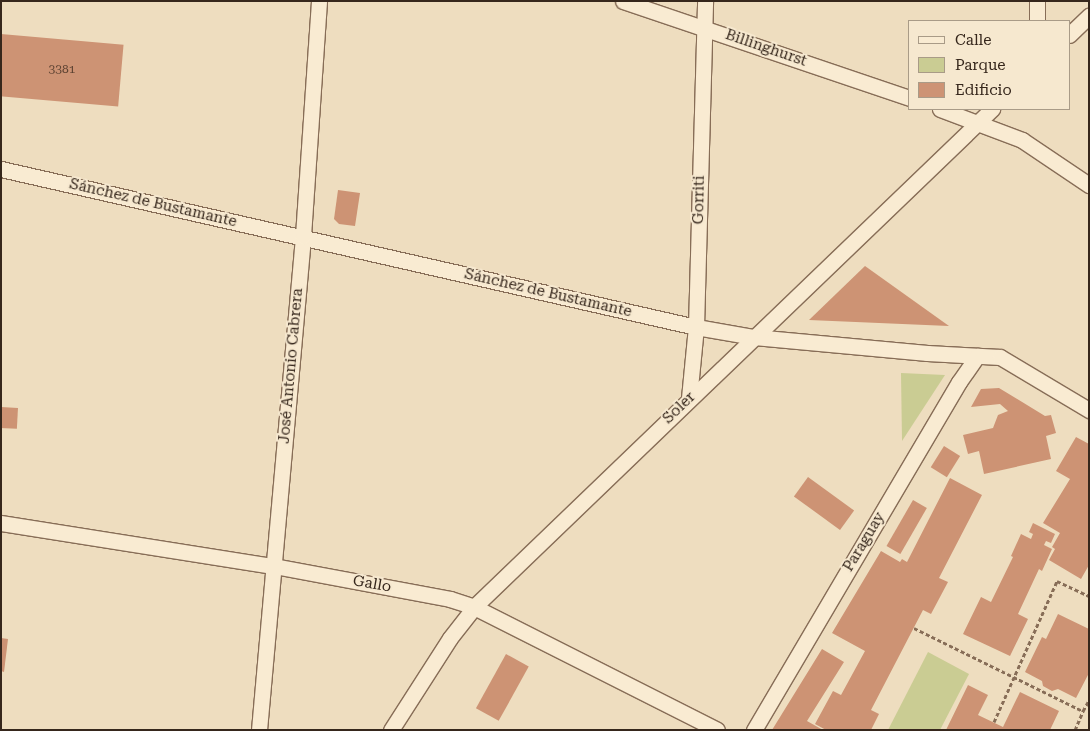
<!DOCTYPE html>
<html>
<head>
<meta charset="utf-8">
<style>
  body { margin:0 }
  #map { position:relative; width:1090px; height:731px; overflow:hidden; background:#eeddbf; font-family:"Roboto Serif",serif }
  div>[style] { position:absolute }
  .green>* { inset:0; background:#cacc93 }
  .building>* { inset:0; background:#cd9374; transform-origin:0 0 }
  .path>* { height:3px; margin-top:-1.5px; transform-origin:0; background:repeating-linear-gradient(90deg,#876d57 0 4px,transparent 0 6.5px) }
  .roads { filter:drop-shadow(1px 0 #876d57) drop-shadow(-1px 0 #876d57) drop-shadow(0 1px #876d57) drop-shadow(0 -1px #876d57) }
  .minor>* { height:15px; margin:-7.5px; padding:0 7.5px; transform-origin:7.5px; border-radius:7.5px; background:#f9ebd2 }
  span { translate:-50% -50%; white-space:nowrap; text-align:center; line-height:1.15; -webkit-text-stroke:4px #f6e8cf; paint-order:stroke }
  .number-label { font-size:12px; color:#5c4232 }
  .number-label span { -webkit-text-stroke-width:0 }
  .street-label { font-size:15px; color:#36271c }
  .frame { position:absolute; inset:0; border:2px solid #36271c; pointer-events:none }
  .legend { position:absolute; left:908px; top:20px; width:162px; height:90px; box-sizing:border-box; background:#f6e8cf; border:1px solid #a99b87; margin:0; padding:6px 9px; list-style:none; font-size:15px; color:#36271c }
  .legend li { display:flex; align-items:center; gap:10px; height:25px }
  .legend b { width:25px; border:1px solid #a99b87 }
</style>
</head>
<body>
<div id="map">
  <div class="green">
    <i style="clip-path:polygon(901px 373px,945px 375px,902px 441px)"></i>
    <i style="clip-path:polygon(928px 652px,969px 674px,940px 730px,888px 730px)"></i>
  </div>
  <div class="building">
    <i style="left:1px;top:34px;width:123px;height:62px;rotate:5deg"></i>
    <i style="clip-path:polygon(338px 190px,360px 193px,355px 226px,339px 224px,334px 219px)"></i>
    <i style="clip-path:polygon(865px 266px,949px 326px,809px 320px)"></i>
    <i style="clip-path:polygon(999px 388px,1045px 416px,1051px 415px,1056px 433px,1046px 436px,1051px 459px,984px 474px,979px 451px,968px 454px,963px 435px,993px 428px,998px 415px,1008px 411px,1000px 404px,971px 407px,981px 389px)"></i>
    <i style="left:1px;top:407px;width:17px;height:21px;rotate:3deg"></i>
    <i style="clip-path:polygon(1076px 437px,1089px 444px,1089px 565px,1081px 579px,1049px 560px,1055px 549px,1052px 547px,1060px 533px,1043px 523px,1070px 479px,1056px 471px)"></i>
    <i style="left:944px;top:446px;width:19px;height:25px;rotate:32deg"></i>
    <i style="left:808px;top:477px;width:57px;height:24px;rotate:36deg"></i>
    <i style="clip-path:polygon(950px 478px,982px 495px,939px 578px,948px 582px,931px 614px,923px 610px,871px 710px,879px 714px,871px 730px,826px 730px,815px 724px,833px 691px,841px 695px,865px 651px,832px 633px,881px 551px,900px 562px,902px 559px,907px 562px)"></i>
    <i style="left:913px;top:500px;width:16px;height:53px;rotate:30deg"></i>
    <i style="clip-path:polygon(1033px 523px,1055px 534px,1051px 543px,1046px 541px,1044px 545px,1052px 549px,1042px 571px,1039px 569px,1018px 614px,1028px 619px,1010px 656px,963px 634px,981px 597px,991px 602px,1013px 557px,1011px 556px,1021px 534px,1031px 539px,1033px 534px,1029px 532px)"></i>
    <i style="clip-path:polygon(1058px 614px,1089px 629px,1089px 673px,1076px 698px,1058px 689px,1052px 691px,1043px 686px,1042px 681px,1025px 672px,1042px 637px,1046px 639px)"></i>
    <i style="clip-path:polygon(1px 638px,8px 639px,4px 672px,1px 671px)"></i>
    <i style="clip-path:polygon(822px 649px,844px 662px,807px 721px,823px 730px,772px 730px)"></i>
    <i style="left:506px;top:654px;width:26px;height:62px;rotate:29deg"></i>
    <i style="clip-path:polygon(968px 685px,988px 695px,978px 715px,1003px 727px,1020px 692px,1059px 711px,1050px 730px,946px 730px)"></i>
  </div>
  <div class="path">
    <i style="left:914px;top:628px;width:188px;rotate:26.2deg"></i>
    <i style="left:1083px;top:711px;width:13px;rotate:-61deg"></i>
    <i style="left:994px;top:722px;width:154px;rotate:-65.9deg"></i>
    <i style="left:1057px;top:581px;width:35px;rotate:25deg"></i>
    <i style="left:1075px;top:730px;width:21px;rotate:-67deg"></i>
  </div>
  <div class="roads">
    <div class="minor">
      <i style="left:623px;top:1px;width:302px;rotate:18.7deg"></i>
      <i style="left:1037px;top:21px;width:20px;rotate:-90deg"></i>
      <i style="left:1069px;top:35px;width:28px;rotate:-44deg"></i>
      <i style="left:940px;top:109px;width:88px;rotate:20.7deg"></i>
      <i style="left:1022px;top:140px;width:81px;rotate:33.9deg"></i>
      <i style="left:1px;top:169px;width:713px;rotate:12.81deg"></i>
      <i style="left:696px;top:327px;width:59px;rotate:9.8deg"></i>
      <i style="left:754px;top:337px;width:174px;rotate:5.3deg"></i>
      <i style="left:927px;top:353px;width:73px;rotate:3.1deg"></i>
      <i style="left:1000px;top:357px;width:104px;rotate:30.8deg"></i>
      <i style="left:689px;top:398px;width:71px;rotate:-84.4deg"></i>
      <i style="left:696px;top:327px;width:326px;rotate:-88.4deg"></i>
      <i style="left:1px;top:523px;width:276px;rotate:9deg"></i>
      <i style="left:274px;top:566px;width:179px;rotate:10.6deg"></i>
      <i style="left:450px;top:599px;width:25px;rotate:18deg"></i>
      <i style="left:474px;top:607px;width:272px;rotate:26.8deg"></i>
      <i style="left:259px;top:730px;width:496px;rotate:-84.9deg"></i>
      <i style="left:303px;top:236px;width:236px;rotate:-86.1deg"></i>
      <i style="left:391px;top:730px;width:109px;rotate:-57.3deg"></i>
      <i style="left:450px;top:638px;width:39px;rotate:-52deg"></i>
      <i style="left:474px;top:607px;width:719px;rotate:-43.87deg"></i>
      <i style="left:754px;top:730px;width:404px;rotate:-59.5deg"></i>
      <i style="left:959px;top:382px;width:32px;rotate:-55deg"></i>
    </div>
  </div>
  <div class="number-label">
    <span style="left:62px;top:70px">3381</span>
  </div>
  <div class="street-label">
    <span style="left:766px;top:48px;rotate:19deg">Billinghurst</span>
    <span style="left:699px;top:200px;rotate:-89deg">Gorriti</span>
    <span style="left:153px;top:203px;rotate:13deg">Sánchez de Bustamante</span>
    <span style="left:548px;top:293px;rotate:13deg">Sánchez de Bustamante</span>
    <span style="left:291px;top:366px;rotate:-85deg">José Antonio Cabrera</span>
    <span style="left:679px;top:408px;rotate:-44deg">Soler</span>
    <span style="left:864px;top:542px;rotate:-59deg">Paraguay</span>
    <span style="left:372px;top:584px;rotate:10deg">Gallo</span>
  </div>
  <div class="frame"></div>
  <ul class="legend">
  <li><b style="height:6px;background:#f9ebd2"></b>Calle</li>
  <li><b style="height:14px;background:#cacc93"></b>Parque</li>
  <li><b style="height:14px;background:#cd9374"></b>Edificio</li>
  </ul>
</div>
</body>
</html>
